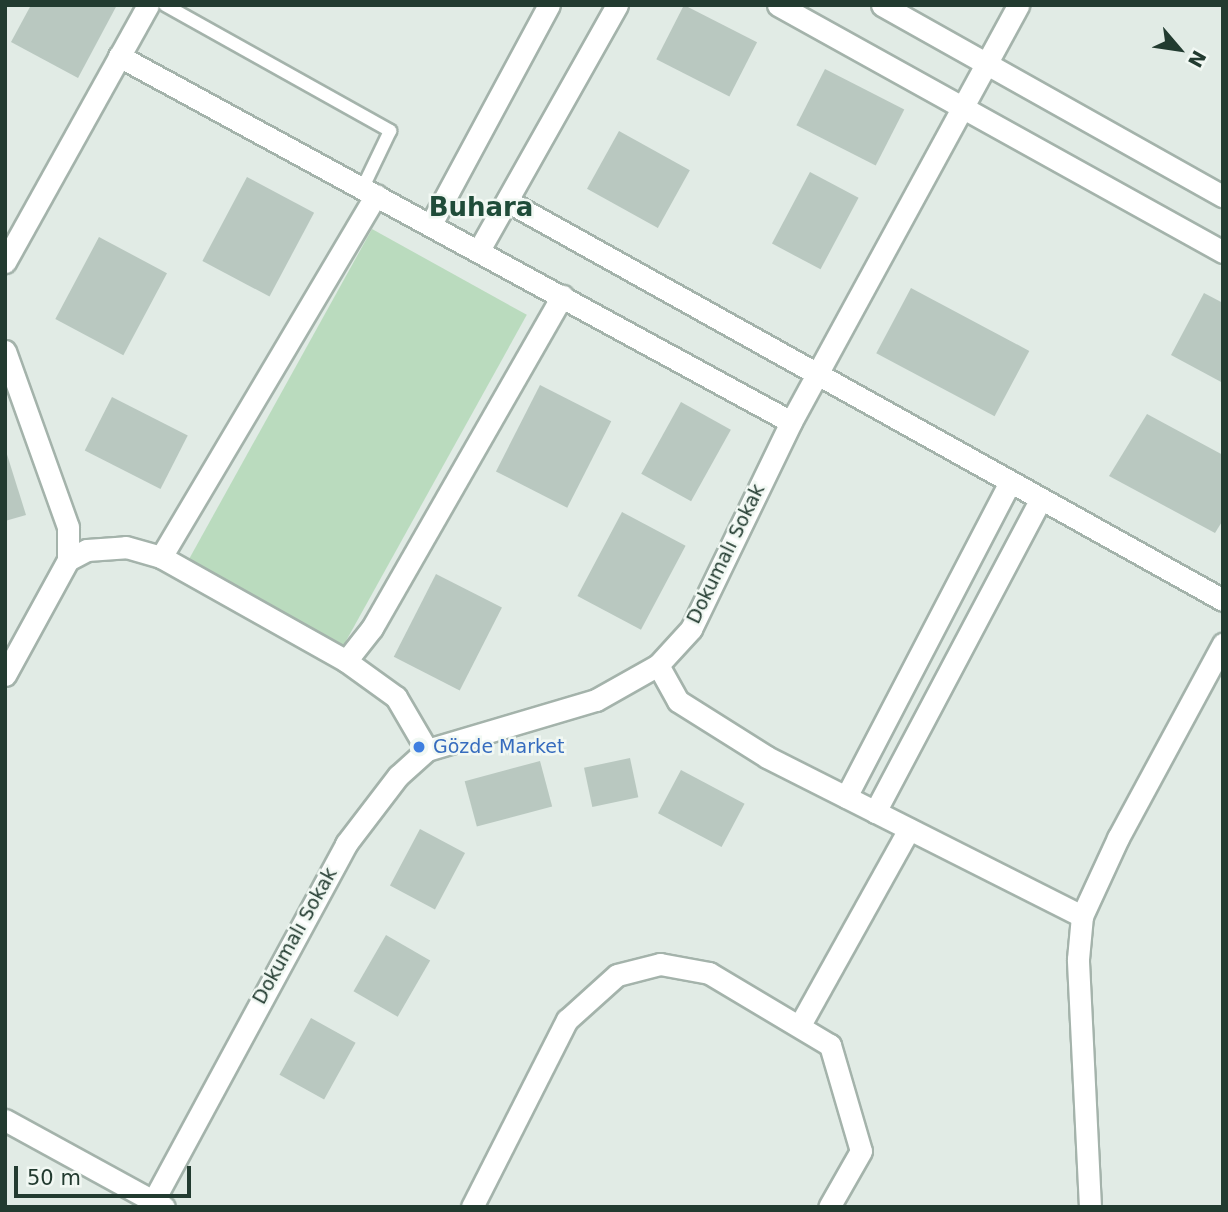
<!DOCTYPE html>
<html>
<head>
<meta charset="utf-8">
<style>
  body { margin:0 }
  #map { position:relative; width:1228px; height:1212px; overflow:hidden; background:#e1ebe5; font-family:"DejaVu Sans",sans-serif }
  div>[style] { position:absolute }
  .green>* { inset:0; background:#badbbe; transform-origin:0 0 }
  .building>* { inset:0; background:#b9c8c0; transform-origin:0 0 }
  .roads { filter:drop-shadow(2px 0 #a4b3ab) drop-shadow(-2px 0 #a4b3ab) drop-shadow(0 2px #a4b3ab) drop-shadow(0 -2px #a4b3ab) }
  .service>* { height:12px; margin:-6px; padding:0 6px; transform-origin:6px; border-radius:6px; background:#fff }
  .minor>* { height:21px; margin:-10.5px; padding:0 10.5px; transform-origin:10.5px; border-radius:10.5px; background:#fff }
  .tertiary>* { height:21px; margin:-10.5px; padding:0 10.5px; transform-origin:10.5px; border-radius:10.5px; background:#fff }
  .dots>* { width:19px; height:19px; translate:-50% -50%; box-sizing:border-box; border:4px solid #f1f8f3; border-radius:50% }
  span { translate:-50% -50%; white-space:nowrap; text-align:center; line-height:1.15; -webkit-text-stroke:5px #f1f8f3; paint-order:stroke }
  .street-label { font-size:19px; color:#223b30 }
  .shop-label { font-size:19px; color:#366cbe }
  .left { translate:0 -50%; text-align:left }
  .district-label { font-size:26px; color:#1f4c39; font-weight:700 }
  .frame { position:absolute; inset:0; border:7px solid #223b30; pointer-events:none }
  .north { position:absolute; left:1144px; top:14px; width:70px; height:70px; -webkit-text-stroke:5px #f1f8f3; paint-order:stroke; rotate:119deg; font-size:19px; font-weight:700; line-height:28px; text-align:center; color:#223b30 }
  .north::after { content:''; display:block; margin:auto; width:24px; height:32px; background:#223b30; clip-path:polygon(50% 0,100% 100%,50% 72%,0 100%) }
  .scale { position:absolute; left:14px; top:1166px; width:177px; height:32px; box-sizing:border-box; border:4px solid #223b30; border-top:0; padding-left:9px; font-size:21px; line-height:24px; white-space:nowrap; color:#223b30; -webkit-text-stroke:5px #f1f8f3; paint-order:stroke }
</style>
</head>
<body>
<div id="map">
  <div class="green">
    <i style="left:372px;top:229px;width:177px;height:379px;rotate:29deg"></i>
  </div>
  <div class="building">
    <i style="clip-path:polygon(31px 5px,117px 5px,78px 78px,11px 42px)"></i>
    <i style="left:684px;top:5px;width:82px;height:61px;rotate:27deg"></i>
    <i style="left:825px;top:69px;width:89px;height:63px;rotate:27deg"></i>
    <i style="left:619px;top:131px;width:81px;height:66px;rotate:29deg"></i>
    <i style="left:810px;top:172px;width:55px;height:81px;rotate:28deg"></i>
    <i style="left:247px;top:177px;width:76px;height:95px;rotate:28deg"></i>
    <i style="left:99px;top:237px;width:77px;height:93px;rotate:28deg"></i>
    <i style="left:911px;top:288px;width:134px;height:74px;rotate:28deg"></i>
    <i style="clip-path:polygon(1204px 293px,1223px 303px,1223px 383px,1171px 355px)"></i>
    <i style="left:540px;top:385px;width:80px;height:97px;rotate:27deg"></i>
    <i style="left:112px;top:397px;width:85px;height:60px;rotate:27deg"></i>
    <i style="left:681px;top:402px;width:57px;height:82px;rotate:29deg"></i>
    <i style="clip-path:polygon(1147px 414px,1223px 455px,1223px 520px,1215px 533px,1109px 476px)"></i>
    <i style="clip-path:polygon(5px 448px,26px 515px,5px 521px)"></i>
    <i style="left:622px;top:512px;width:72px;height:95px;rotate:28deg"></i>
    <i style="left:436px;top:574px;width:74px;height:93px;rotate:27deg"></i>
    <i style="left:630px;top:758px;width:40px;height:47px;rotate:78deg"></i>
    <i style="left:540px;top:761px;width:47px;height:78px;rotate:75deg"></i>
    <i style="left:681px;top:770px;width:72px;height:49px;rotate:28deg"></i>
    <i style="left:420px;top:829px;width:51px;height:64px;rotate:28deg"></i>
    <i style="left:386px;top:935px;width:51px;height:65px;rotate:30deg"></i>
    <i style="left:311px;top:1018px;width:51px;height:65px;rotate:29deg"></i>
  </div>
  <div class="roads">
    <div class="service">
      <i style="left:165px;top:5px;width:258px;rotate:29.2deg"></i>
      <i style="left:390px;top:131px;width:62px;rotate:115.7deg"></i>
    </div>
    <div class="minor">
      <i style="left:778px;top:5px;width:509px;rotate:29.03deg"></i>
      <i style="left:882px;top:5px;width:391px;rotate:29.3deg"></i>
      <i style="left:119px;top:56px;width:765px;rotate:28.57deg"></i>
      <i style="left:507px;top:201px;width:820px;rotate:29.13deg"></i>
      <i style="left:431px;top:224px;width:249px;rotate:-61.7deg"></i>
      <i style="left:479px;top:250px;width:281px;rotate:-60.6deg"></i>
      <i style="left:5px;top:262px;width:294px;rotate:-60.9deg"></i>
      <i style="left:5px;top:351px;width:187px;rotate:70.3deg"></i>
      <i style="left:68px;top:527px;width:33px;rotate:90deg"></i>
      <i style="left:68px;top:560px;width:131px;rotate:118.7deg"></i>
      <i style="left:161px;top:557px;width:212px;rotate:29.3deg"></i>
      <i style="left:346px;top:661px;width:62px;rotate:35.8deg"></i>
      <i style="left:396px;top:697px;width:61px;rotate:59.7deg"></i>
      <i style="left:68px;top:560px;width:21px;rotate:-28deg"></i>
      <i style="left:87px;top:550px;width:39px;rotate:-4deg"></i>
      <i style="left:126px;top:547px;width:36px;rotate:16deg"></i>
      <i style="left:161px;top:557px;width:421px;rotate:-59.3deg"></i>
      <i style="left:346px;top:661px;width:42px;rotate:-51.8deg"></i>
      <i style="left:372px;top:628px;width:383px;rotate:-60.2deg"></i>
      <i style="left:658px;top:665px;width:41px;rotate:60.9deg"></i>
      <i style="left:678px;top:701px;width:105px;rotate:32.2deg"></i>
      <i style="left:767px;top:757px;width:353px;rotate:26.8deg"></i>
      <i style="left:846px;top:797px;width:355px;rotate:-62.5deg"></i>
      <i style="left:875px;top:812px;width:354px;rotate:-62.1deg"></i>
      <i style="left:800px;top:1025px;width:224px;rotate:-60.9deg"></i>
      <i style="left:150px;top:1207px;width:413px;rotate:-61.6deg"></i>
      <i style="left:346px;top:844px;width:86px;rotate:-52.6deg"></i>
      <i style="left:398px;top:776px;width:39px;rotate:-42deg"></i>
      <i style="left:427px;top:750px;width:176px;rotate:-16.5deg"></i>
      <i style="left:596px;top:700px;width:71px;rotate:-29.4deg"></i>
      <i style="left:658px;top:665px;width:49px;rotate:-47.5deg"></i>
      <i style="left:691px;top:629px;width:230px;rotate:-64.2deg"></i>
      <i style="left:791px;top:422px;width:475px;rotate:-61.4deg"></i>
      <i style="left:472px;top:1207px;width:210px;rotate:-63.1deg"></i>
      <i style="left:567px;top:1020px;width:67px;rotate:-42deg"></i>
      <i style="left:617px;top:975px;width:44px;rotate:-14.3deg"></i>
      <i style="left:660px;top:964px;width:50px;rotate:10.4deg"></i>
      <i style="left:709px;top:973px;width:141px;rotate:30.8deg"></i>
      <i style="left:830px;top:1045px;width:110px;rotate:73.7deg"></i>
      <i style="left:861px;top:1151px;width:64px;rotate:119.7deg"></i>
      <i style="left:1090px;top:1207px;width:248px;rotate:-92.8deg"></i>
      <i style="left:1078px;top:959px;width:43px;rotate:-84.7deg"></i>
      <i style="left:1082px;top:916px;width:86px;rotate:-65.2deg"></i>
      <i style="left:1118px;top:838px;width:221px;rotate:-61.6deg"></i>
    </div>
    <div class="tertiary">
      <i style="left:5px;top:1120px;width:181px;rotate:28.7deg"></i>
    </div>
  </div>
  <div class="dots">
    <i style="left:419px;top:747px;background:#3f7fe0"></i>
  </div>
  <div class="street-label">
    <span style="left:726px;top:554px;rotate:-64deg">Dokumalı Sokak</span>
    <span style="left:295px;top:936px;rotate:-61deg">Dokumalı Sokak</span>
  </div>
  <div class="shop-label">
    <span class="left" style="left:433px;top:747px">Gözde Market</span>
  </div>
  <div class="district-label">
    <span style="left:481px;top:208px">Buhara</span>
  </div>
  <div class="frame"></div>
  <div class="north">N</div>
  <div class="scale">50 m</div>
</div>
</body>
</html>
